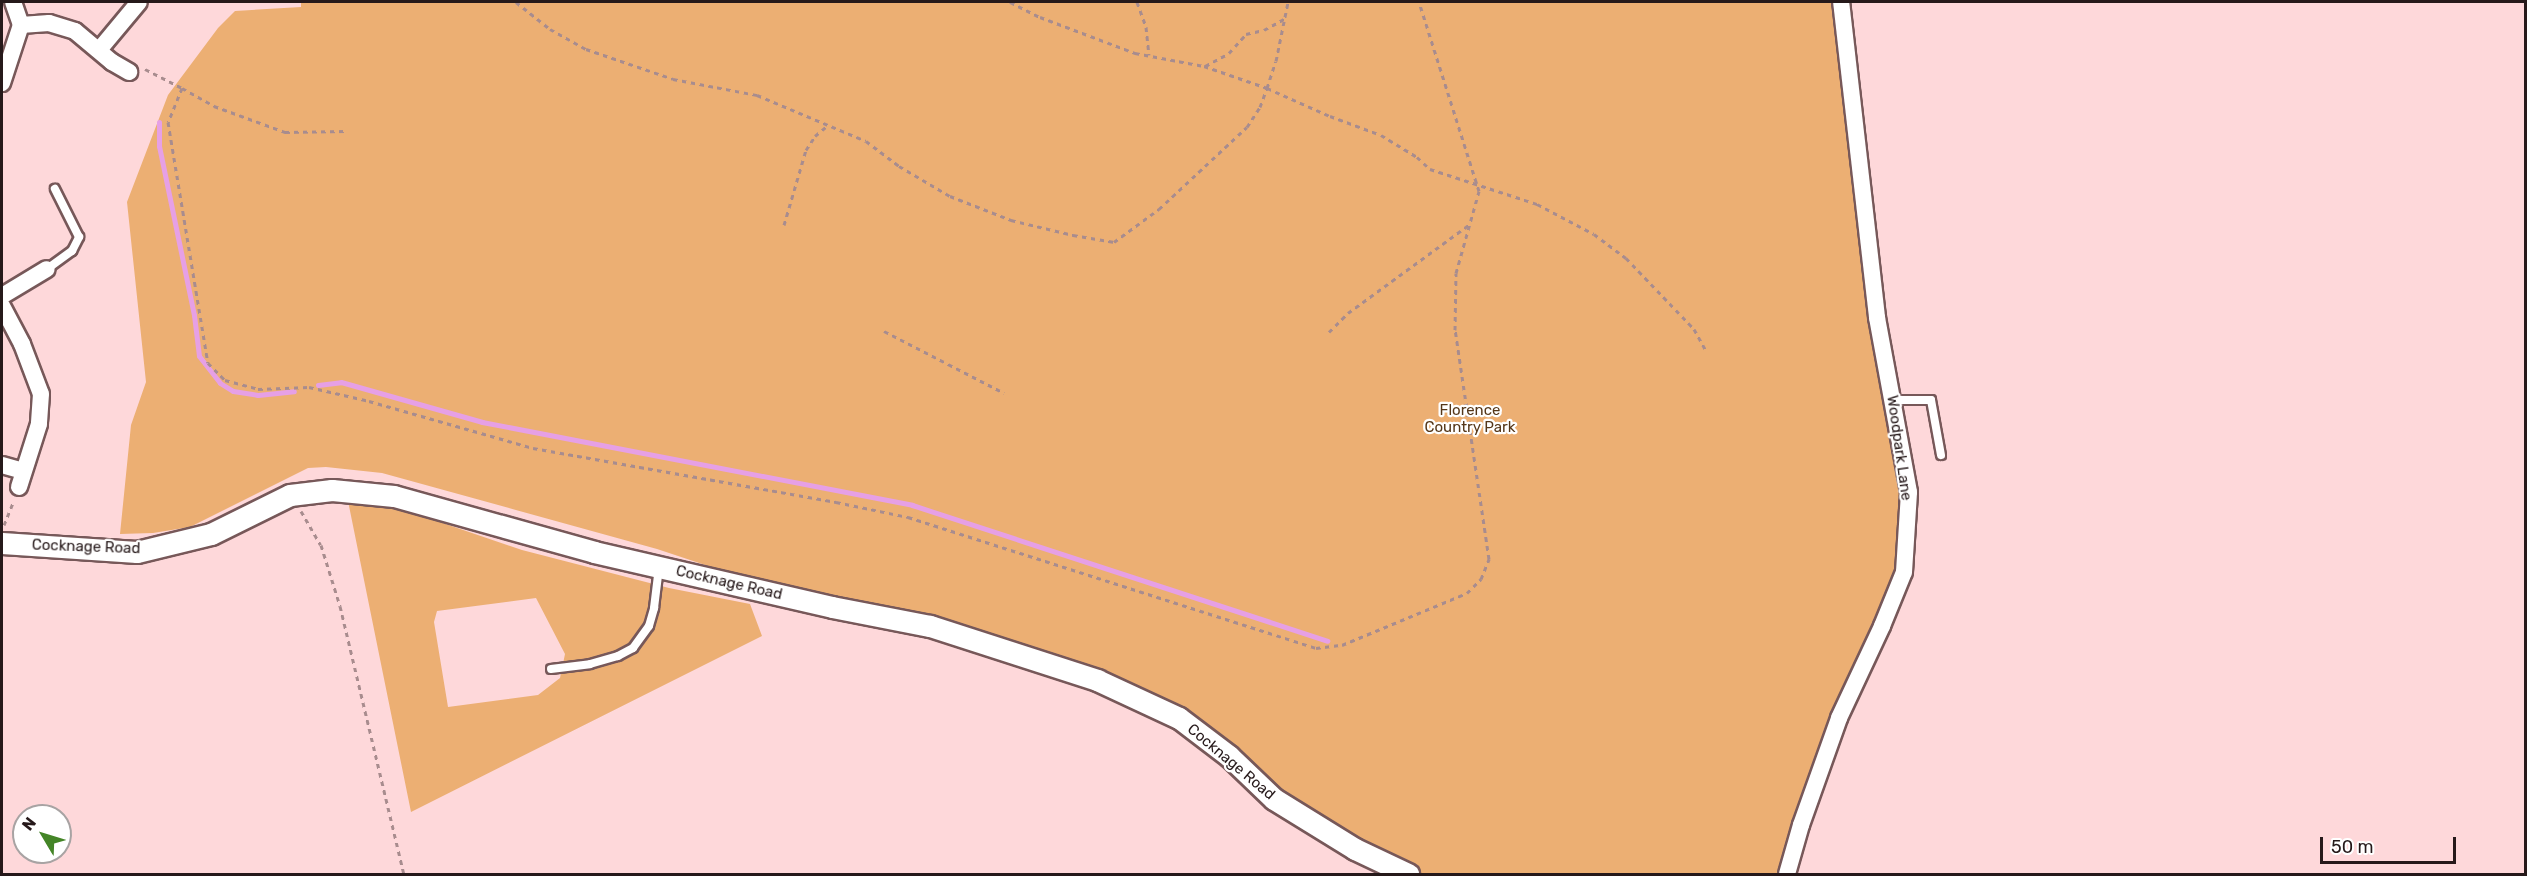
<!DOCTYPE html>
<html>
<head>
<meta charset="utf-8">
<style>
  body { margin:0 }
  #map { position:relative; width:2527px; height:876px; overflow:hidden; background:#fed8da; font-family:Rubik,sans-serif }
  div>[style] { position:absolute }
  .green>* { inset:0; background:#ecaf73 }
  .stream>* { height:5px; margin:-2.5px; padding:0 2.5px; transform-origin:2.5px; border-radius:2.5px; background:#e6a0e5 }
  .path>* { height:3px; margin-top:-1.5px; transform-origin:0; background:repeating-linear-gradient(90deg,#a88c8e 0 4.5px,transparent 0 9px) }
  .roads { filter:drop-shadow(2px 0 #775859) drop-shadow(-2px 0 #775859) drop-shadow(0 2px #775859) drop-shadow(0 -2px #775859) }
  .service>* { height:8px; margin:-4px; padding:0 4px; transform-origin:4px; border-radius:4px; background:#fff }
  .minor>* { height:16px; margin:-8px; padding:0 8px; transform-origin:8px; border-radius:8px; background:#fff }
  .tertiary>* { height:21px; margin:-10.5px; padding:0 10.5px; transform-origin:10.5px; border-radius:10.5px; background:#fff }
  span { translate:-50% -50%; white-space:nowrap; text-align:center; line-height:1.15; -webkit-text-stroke:4.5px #fff; paint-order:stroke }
  .park-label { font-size:15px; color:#553719 }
  .street-label { font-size:15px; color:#26191a }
  .frame { position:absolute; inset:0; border:3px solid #26191a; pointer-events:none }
  .north { position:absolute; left:12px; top:804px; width:60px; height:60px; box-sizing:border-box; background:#fff; border:2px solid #a8a3a3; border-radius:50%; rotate:308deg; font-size:16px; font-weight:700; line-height:24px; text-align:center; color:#26191a }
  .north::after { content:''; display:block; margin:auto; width:21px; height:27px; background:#448527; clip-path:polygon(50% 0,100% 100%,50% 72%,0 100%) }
  .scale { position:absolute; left:2320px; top:837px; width:136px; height:27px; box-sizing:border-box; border:3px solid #26191a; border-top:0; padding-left:8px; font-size:18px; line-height:21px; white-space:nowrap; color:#26191a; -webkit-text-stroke:4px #fff; paint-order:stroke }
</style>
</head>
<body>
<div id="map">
  <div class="green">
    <i style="clip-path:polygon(301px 2px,1841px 2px,1909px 492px,1904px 572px,1785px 874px,1408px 874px,1355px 849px,1179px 718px,1097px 680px,832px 607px,657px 549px,382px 473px,326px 467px,308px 468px,190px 527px,153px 533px,120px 534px,131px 425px,146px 382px,127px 202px,168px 95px,218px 28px,235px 11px,301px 7px)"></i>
    <i style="clip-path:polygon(evenodd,348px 501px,375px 504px,431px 519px,522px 550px,669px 588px,750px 604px,762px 636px,411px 812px,348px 501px,536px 598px,565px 654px,560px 678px,538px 695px,448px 707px,434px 622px,437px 611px,536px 598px)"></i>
  </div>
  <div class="stream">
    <i style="left:159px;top:122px;width:24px;rotate:90deg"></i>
    <i style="left:159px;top:146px;width:173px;rotate:78.3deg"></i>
    <i style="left:194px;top:315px;width:41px;rotate:83deg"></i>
    <i style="left:199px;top:356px;width:34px;rotate:52deg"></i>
    <i style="left:220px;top:383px;width:15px;rotate:32deg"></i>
    <i style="left:233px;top:391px;width:25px;rotate:9deg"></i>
    <i style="left:258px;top:395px;width:36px;rotate:-6deg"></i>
    <i style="left:318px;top:385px;width:23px;rotate:-7deg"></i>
    <i style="left:341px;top:382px;width:147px;rotate:15.8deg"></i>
    <i style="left:482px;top:422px;width:438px;rotate:10.9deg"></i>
    <i style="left:912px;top:505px;width:437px;rotate:18.1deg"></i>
  </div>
  <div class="path">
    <i style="left:516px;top:2px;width:43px;rotate:38.5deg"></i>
    <i style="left:550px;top:29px;width:41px;rotate:29.1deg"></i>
    <i style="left:586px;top:49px;width:92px;rotate:19deg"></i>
    <i style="left:673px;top:79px;width:86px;rotate:10.8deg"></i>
    <i style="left:757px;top:95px;width:118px;rotate:22.9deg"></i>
    <i style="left:866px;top:141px;width:41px;rotate:37.1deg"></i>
    <i style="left:899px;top:166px;width:59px;rotate:30.5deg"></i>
    <i style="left:950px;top:196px;width:66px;rotate:21.5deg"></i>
    <i style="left:1011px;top:220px;width:64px;rotate:13.6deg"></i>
    <i style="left:1073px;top:235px;width:42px;rotate:9.7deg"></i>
    <i style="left:1114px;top:242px;width:56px;rotate:-36.3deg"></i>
    <i style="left:1159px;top:209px;width:120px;rotate:-43deg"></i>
    <i style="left:1247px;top:127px;width:24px;rotate:-57deg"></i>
    <i style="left:1260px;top:107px;width:20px;rotate:-70deg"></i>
    <i style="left:1267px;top:88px;width:28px;rotate:-72deg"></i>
    <i style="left:1276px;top:61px;width:60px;rotate:-78.5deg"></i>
    <i style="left:1010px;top:2px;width:34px;rotate:27deg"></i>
    <i style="left:1040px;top:17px;width:102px;rotate:20.8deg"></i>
    <i style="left:1135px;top:53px;width:70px;rotate:10.7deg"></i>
    <i style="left:1204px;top:66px;width:67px;rotate:19.2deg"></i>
    <i style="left:1267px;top:88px;width:69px;rotate:24deg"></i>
    <i style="left:1330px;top:116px;width:54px;rotate:20.4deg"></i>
    <i style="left:1381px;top:135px;width:42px;rotate:31.4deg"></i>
    <i style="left:1417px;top:157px;width:18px;rotate:43deg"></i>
    <i style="left:1430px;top:169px;width:113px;rotate:18.1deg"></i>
    <i style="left:1537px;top:204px;width:64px;rotate:27.8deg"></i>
    <i style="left:1594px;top:234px;width:40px;rotate:37deg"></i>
    <i style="left:1626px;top:258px;width:98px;rotate:46.2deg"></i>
    <i style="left:1694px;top:329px;width:25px;rotate:61deg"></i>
    <i style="left:1137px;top:2px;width:27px;rotate:70deg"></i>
    <i style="left:1146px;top:27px;width:28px;rotate:84deg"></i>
    <i style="left:1205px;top:66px;width:27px;rotate:-28deg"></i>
    <i style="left:1229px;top:53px;width:25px;rotate:-48deg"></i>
    <i style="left:1246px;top:34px;width:18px;rotate:-13deg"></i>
    <i style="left:1264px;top:30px;width:23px;rotate:-29deg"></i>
    <i style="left:145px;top:69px;width:42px;rotate:27.2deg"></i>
    <i style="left:182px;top:88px;width:37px;rotate:112deg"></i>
    <i style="left:168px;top:122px;width:244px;rotate:80.6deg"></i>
    <i style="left:208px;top:363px;width:24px;rotate:45deg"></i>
    <i style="left:225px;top:380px;width:34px;rotate:15deg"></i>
    <i style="left:258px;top:389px;width:51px;rotate:-2.2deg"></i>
    <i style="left:309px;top:387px;width:62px;rotate:13.1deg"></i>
    <i style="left:369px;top:401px;width:171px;rotate:16deg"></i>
    <i style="left:533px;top:448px;width:308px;rotate:10.1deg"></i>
    <i style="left:836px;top:502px;width:74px;rotate:11.8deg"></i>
    <i style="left:908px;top:517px;width:429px;rotate:17.8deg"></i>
    <i style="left:1316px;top:648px;width:26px;rotate:-7deg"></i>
    <i style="left:1342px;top:645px;width:135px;rotate:-22.6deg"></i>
    <i style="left:1467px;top:593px;width:20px;rotate:-45deg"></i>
    <i style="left:1481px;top:579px;width:22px;rotate:-68deg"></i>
    <i style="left:1489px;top:559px;width:232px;rotate:-98.4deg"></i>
    <i style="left:1455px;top:330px;width:57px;rotate:-89deg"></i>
    <i style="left:1456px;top:273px;width:85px;rotate:-74.3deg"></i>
    <i style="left:1479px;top:191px;width:198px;rotate:-107.6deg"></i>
    <i style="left:182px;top:88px;width:37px;rotate:29deg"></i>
    <i style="left:214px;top:106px;width:76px;rotate:20.1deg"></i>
    <i style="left:285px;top:132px;width:61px;rotate:-0.9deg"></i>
    <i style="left:784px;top:225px;width:78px;rotate:-73.7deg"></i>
    <i style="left:806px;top:150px;width:17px;rotate:-57deg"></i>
    <i style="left:815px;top:136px;width:17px;rotate:-40deg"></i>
    <i style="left:884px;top:331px;width:135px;rotate:27.3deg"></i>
    <i style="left:1329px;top:332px;width:27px;rotate:-45deg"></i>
    <i style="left:1348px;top:313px;width:151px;rotate:-36.1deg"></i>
    <i style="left:301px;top:511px;width:39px;rotate:60deg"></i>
    <i style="left:321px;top:545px;width:64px;rotate:72.7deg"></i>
    <i style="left:340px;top:606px;width:276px;rotate:76.6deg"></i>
    <i style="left:4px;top:525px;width:24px;rotate:-68deg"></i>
  </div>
  <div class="roads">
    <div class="service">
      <i style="left:47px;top:269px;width:31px;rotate:-36deg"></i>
      <i style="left:72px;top:251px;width:16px;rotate:-63deg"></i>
      <i style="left:79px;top:237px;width:54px;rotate:-116.6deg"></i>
      <i style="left:1892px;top:400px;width:39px"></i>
      <i style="left:1931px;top:400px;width:56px;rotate:79.7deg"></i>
      <i style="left:551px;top:669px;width:39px;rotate:-7deg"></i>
      <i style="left:590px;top:664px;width:29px;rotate:-16deg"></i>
      <i style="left:618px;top:656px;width:17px;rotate:-28deg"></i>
      <i style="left:633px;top:648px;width:27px;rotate:-54deg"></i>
      <i style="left:649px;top:626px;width:19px;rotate:-74deg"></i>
      <i style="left:654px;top:608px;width:41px;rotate:-83deg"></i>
    </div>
    <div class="minor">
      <i style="left:21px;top:25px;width:28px;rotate:-4deg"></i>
      <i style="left:49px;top:23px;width:27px;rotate:17deg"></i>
      <i style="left:75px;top:31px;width:48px;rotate:40deg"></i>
      <i style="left:112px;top:62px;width:20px;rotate:30deg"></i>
      <i style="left:99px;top:50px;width:62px;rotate:-50.2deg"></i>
      <i style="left:2px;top:83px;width:61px;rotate:-71.9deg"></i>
      <i style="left:21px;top:25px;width:24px;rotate:-109deg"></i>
      <i style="left:2px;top:296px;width:52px;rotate:-31deg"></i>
      <i style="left:2px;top:306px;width:43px;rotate:62.2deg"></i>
      <i style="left:22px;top:344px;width:53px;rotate:69.2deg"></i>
      <i style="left:41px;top:394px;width:30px;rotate:94deg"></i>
      <i style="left:39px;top:424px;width:66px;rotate:107.6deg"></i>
      <i style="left:2px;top:465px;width:22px;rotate:16deg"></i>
      <i style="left:1787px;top:874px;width:51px;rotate:-74.1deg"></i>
      <i style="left:1801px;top:825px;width:114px;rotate:-70.4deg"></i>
      <i style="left:1839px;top:718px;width:102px;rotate:-64.9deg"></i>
      <i style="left:1882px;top:626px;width:58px;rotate:-67.8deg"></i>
      <i style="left:1904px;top:572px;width:80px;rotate:-86.4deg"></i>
      <i style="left:1909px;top:492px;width:178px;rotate:-100.4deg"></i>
      <i style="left:1877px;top:317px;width:317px;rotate:-96.5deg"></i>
    </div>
    <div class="tertiary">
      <i style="left:2px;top:543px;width:135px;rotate:3.8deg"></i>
      <i style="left:137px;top:552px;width:76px;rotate:-13.7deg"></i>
      <i style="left:211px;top:534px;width:88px;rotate:-26.3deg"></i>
      <i style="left:290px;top:495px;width:42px;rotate:-6.8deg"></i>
      <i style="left:332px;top:490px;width:62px;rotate:5.5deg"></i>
      <i style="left:394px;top:496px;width:208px;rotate:15.6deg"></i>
      <i style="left:594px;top:552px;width:244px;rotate:13deg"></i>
      <i style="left:832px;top:607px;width:100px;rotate:11deg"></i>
      <i style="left:930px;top:626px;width:176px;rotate:17.9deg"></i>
      <i style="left:1097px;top:680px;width:90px;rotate:24.9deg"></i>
      <i style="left:1179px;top:718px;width:63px;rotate:37.2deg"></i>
      <i style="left:1229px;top:756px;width:62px;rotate:43.7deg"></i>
      <i style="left:1274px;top:799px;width:95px;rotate:31.7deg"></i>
      <i style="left:1355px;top:849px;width:59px;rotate:25.3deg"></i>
    </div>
  </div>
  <div class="park-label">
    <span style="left:1470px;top:419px">Florence<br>Country Park</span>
  </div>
  <div class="street-label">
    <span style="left:1899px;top:448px;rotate:82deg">Woodpark Lane</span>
    <span style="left:86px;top:547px;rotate:2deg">Cocknage Road</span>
    <span style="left:729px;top:583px;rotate:13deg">Cocknage Road</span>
    <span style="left:1231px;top:762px;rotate:40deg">Cocknage Road</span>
  </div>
  <div class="frame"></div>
  <div class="north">N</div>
  <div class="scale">50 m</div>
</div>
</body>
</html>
